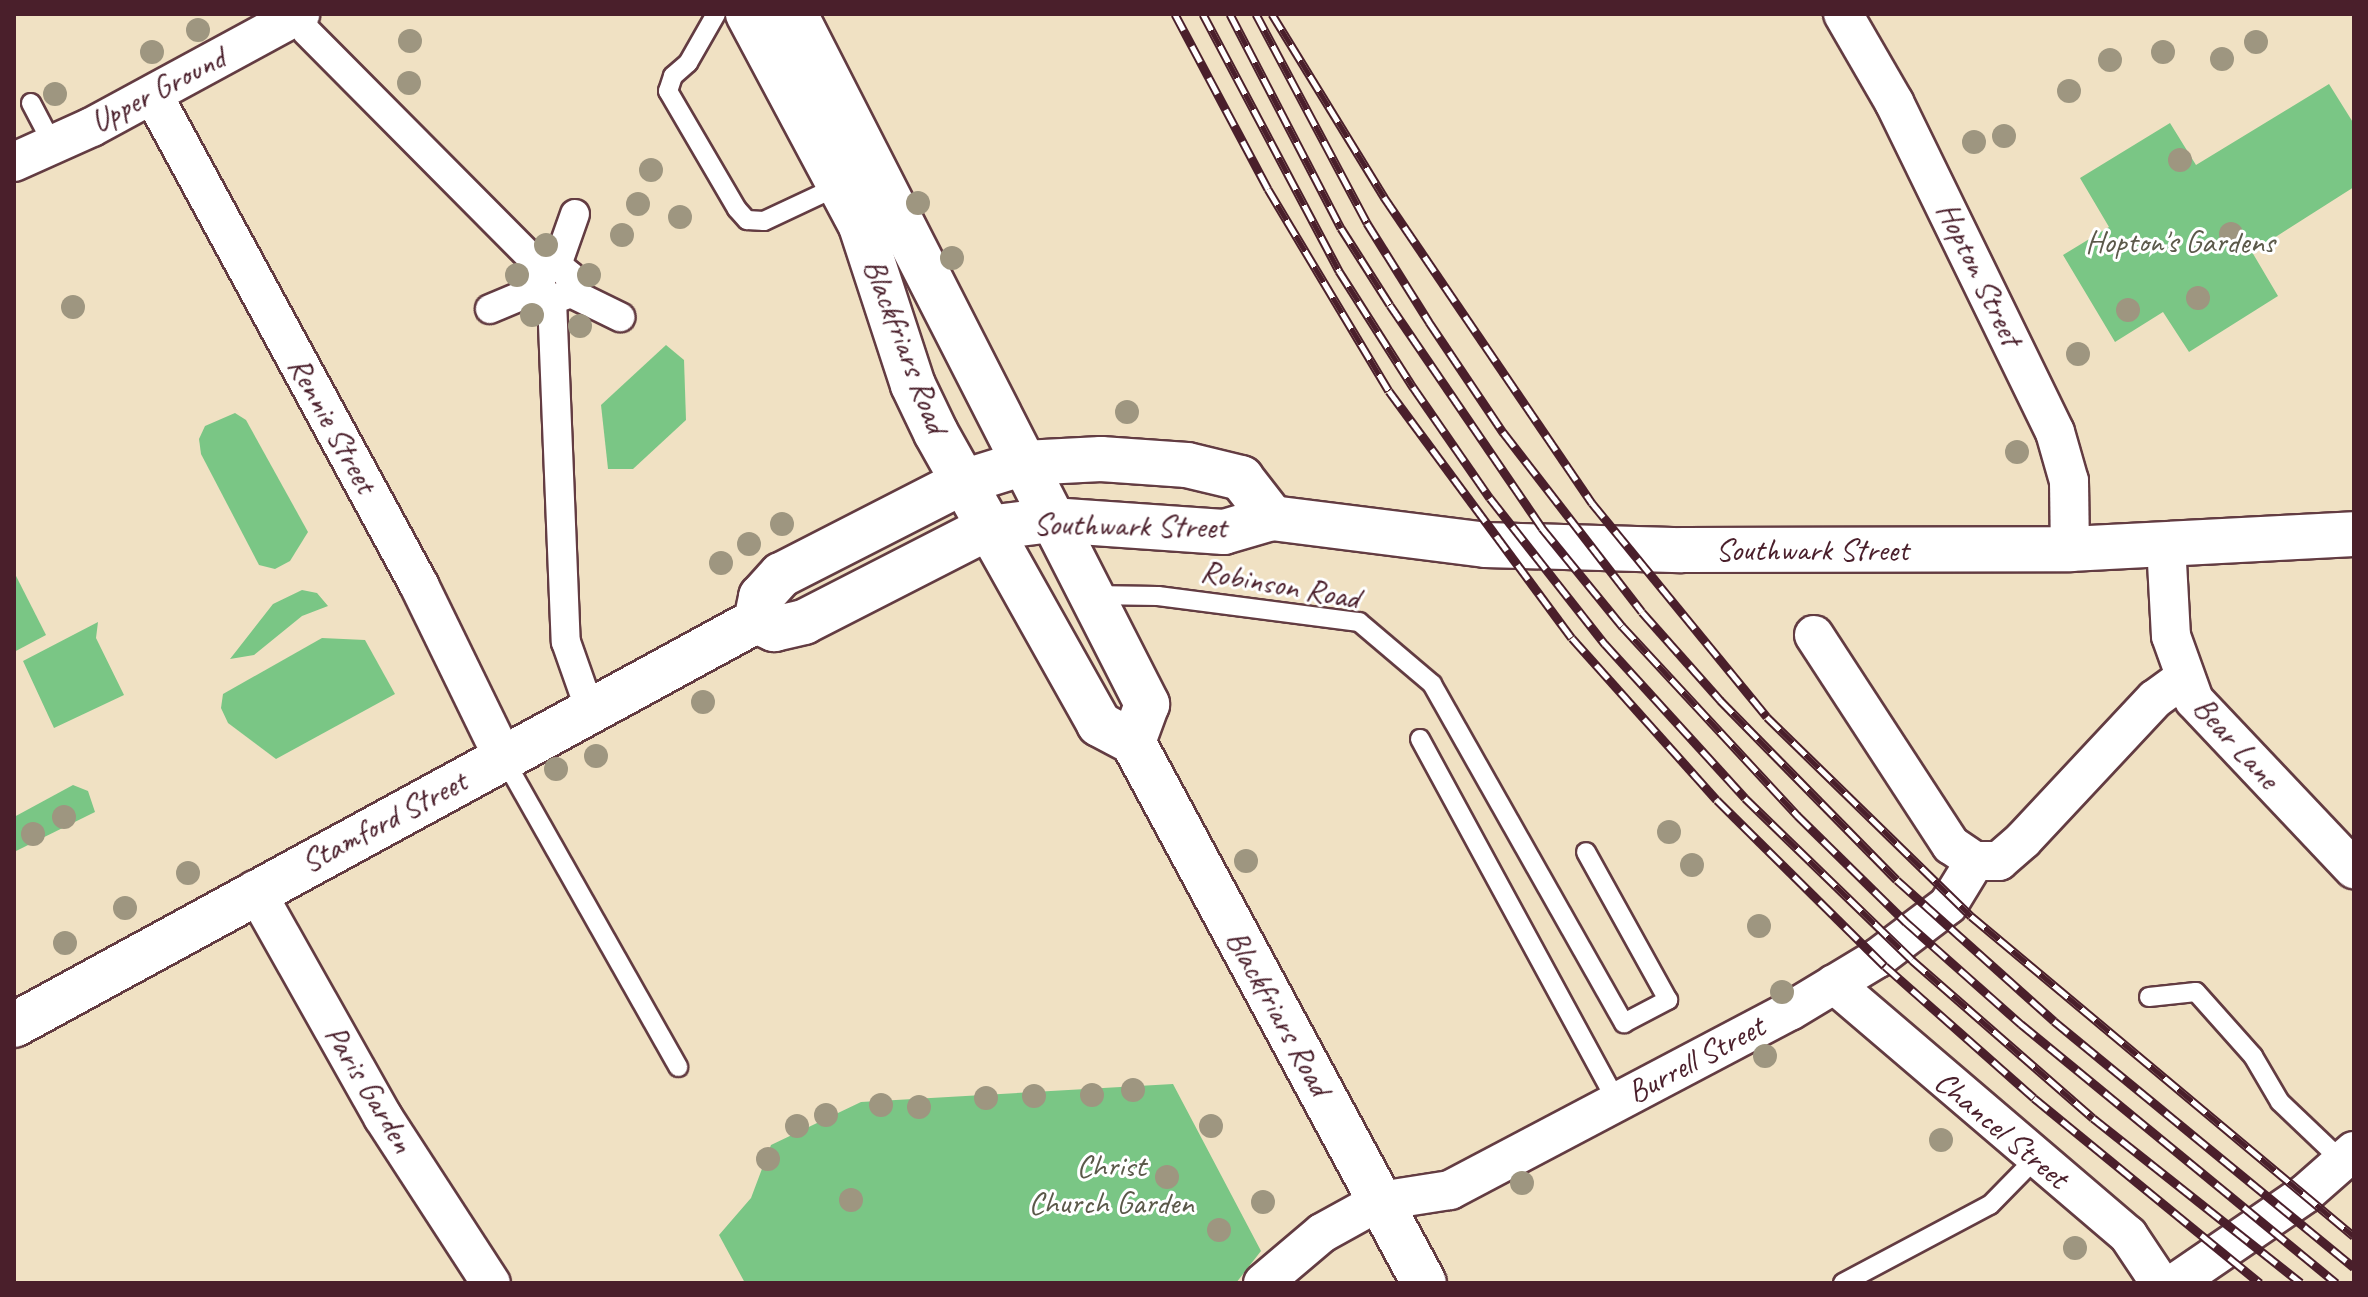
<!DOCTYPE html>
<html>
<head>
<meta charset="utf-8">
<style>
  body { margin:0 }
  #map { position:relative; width:2368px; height:1297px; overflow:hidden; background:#f0e1c3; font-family:Caveat,sans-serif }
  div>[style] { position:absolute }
  .green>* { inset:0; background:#7ac685 }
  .roads { filter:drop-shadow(2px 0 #633c42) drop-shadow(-2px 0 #633c42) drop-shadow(0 2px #633c42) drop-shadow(0 -2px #633c42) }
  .service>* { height:18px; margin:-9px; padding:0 9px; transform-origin:9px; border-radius:9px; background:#fff }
  .pedestrian>* { height:28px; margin:-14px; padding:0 14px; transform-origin:14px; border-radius:14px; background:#fff }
  .minor>* { height:38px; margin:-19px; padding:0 19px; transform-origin:19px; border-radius:19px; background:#fff }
  .primary>* { height:44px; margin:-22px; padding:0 22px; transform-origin:22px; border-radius:22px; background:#fff }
  .rail>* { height:9px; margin-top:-4.5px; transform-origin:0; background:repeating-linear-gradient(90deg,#fff 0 18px,#4a1f2b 0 36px); box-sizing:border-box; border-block:2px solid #4a1f2b }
  .trees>* { width:24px; height:24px; margin:-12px; border-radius:50%; background:#9e9680 }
  span { translate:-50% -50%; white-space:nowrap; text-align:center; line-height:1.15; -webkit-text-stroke:6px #fff; paint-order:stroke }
  .street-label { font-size:32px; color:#4a1f2b }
  .park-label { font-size:32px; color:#5b594a }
  .frame { position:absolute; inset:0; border:16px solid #4a1f2b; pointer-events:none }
</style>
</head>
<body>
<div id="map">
  <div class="green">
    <i style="clip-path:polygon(2329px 84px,2354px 124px,2354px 187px,2252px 252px,2278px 296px,2189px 352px,2163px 312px,2115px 342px,2063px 255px,2109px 227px,2080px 178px,2170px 123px,2196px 165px)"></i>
    <i style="clip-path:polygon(666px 345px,684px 360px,686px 420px,633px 469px,608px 469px,601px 405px)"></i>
    <i style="clip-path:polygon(235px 413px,246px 420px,308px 532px,290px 561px,275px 569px,259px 565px,201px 454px,199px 439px,205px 426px)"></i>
    <i style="clip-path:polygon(14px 572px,46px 635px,14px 652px)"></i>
    <i style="clip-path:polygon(302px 590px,317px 593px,328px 606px,302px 616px,254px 655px,230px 659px,273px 604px)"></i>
    <i style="clip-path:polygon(98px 622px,96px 638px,124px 695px,54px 728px,23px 661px)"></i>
    <i style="clip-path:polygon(322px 638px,365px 640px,395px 694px,276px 759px,228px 723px,221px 708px,223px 694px)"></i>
    <i style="clip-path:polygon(73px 785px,88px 791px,95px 812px,14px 852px,14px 817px)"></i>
    <i style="clip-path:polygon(1173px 1084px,1261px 1251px,1236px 1283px,745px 1283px,719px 1235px,751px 1198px,771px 1145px,861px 1102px)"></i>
  </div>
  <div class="roads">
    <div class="service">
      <i style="left:716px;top:14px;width:56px;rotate:119.7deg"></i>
      <i style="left:688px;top:63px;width:20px;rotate:139deg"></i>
      <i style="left:673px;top:76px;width:16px;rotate:108deg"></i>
      <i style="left:668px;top:91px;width:137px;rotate:59.7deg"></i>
      <i style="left:737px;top:209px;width:15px;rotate:48deg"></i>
      <i style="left:747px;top:220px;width:17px;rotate:3deg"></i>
      <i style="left:764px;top:221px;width:85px;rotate:-25.1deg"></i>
      <i style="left:31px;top:103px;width:45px;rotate:62.3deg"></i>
      <i style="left:1091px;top:595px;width:67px;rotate:0.9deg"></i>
      <i style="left:1158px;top:596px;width:203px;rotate:7.4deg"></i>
      <i style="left:1359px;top:622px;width:96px;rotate:40.3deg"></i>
      <i style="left:1432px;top:684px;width:390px;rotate:60.5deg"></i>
      <i style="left:1624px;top:1023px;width:50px;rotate:-27.6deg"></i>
      <i style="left:1668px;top:1000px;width:169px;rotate:-119deg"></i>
      <i style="left:1420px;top:739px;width:413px;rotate:61.5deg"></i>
      <i style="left:504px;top:759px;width:354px;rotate:60.5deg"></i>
      <i style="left:2149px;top:997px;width:47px;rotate:-6.1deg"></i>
      <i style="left:2196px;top:992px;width:86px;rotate:48.3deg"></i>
      <i style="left:2253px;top:1056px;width:53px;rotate:59.6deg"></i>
      <i style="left:2280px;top:1102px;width:86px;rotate:43.6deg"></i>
      <i style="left:1843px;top:1283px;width:166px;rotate:-28deg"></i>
      <i style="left:1990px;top:1205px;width:64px;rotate:-45.6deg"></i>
    </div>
    <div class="pedestrian">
      <i style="left:307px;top:32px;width:335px;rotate:45.2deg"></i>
      <i style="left:557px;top:265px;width:17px;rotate:40deg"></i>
      <i style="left:570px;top:276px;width:17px;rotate:87deg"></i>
      <i style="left:571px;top:293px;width:20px;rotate:160deg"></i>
      <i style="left:552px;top:300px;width:17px;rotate:-135deg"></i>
      <i style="left:540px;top:288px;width:18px;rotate:-81deg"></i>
      <i style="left:543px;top:270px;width:15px;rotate:-20deg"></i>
      <i style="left:557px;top:265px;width:54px;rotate:-70.6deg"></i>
      <i style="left:571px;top:293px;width:55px;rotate:26.1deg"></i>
      <i style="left:552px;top:300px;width:342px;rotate:87.7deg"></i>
      <i style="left:566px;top:642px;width:75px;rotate:70.6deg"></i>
      <i style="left:490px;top:309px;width:54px;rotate:-22.8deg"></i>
    </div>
    <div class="minor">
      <i style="left:1843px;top:14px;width:102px;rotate:59.9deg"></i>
      <i style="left:1894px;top:102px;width:367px;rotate:64deg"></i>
      <i style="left:2055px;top:432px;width:51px;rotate:74.1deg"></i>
      <i style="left:2069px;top:481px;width:68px;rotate:89.2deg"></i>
      <i style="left:153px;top:95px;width:558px;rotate:61.5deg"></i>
      <i style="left:419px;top:585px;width:194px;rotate:64deg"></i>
      <i style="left:14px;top:162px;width:85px;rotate:-24.2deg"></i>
      <i style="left:92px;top:127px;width:237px;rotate:-28.5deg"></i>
      <i style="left:2166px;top:544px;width:92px;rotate:86.9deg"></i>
      <i style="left:2171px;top:636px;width:68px;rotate:70.2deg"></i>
      <i style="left:2194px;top:700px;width:233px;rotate:46.6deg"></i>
      <i style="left:1814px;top:635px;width:251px;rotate:56.9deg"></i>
      <i style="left:1951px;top:845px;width:29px;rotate:34deg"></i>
      <i style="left:1975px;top:861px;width:24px"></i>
      <i style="left:1999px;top:861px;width:32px;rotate:-41deg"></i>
      <i style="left:2023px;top:840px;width:193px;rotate:-46.9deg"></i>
      <i style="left:2155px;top:699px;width:34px;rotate:-36deg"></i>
      <i style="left:255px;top:890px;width:261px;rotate:60.6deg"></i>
      <i style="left:383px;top:1117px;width:198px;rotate:57deg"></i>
      <i style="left:1834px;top:984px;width:387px;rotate:40.5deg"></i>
      <i style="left:2128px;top:1235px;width:58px;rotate:56.3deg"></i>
      <i style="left:1263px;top:1283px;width:77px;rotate:-40.3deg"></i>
      <i style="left:1322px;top:1233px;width:66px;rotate:-28.9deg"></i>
      <i style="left:1380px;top:1201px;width:71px;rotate:-8.9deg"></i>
      <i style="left:1450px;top:1190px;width:384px;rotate:-27.8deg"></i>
      <i style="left:1790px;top:1011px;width:103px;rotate:-31.1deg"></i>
      <i style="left:1878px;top:958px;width:88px;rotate:-37.1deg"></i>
      <i style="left:1948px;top:905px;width:52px;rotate:-58.5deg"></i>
      <i style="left:2175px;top:1283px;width:158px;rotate:-34.4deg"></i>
      <i style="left:2305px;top:1194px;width:65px;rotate:-41.3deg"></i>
    </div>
    <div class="primary">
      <i style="left:748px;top:14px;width:240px;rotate:61.9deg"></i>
      <i style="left:861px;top:226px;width:167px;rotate:71.9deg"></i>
      <i style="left:913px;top:385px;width:53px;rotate:64.4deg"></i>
      <i style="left:936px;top:433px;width:334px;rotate:60.7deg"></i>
      <i style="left:1099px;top:724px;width:38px;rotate:28deg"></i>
      <i style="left:1133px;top:742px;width:614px;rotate:61.72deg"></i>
      <i style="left:795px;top:14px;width:775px;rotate:62.97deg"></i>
      <i style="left:1147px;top:704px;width:40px;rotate:110.2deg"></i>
      <i style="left:756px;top:621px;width:20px;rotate:24deg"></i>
      <i style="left:774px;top:629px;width:31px;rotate:-13deg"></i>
      <i style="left:804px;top:622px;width:207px;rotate:-27.1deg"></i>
      <i style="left:988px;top:528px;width:64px;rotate:-7.2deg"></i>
      <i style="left:1051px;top:520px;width:173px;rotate:4deg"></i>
      <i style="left:1224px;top:532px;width:50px;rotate:-16.3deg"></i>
      <i style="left:1272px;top:518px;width:215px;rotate:7.2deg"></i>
      <i style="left:1485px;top:545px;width:197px;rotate:1.5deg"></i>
      <i style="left:1682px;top:550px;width:388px;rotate:-0.1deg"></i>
      <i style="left:2070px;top:549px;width:284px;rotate:-3deg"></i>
      <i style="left:14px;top:1025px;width:845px;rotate:-28.57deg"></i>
      <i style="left:756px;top:621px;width:25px;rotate:-78deg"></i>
      <i style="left:761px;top:597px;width:30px;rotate:-48deg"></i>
      <i style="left:781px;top:575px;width:204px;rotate:-27.1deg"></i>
      <i style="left:963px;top:482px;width:64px;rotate:-17.3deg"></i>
      <i style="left:1024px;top:463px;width:77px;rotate:-3deg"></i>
      <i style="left:1101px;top:459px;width:86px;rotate:4deg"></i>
      <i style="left:1187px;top:465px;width:56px;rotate:13.5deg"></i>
      <i style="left:1241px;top:478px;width:51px;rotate:52.2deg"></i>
    </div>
  </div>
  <div class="rail">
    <i style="left:1175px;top:14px;width:198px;rotate:62deg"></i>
    <i style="left:1268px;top:189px;width:235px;rotate:59.1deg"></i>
    <i style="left:1389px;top:391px;width:307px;rotate:53.5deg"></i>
    <i style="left:1572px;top:638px;width:217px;rotate:48.2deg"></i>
    <i style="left:1717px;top:800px;width:236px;rotate:44.7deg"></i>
    <i style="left:1885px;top:966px;width:199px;rotate:41.5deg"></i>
    <i style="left:2034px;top:1098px;width:292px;rotate:39.3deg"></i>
    <i style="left:1203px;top:14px;width:291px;rotate:62.1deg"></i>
    <i style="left:1339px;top:271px;width:138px;rotate:57.5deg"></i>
    <i style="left:1413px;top:387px;width:135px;rotate:55.3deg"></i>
    <i style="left:1490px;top:498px;width:186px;rotate:51.8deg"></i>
    <i style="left:1605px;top:644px;width:208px;rotate:47.7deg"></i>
    <i style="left:1745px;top:798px;width:233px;rotate:44.1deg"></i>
    <i style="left:1912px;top:960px;width:240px;rotate:41.1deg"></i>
    <i style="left:2093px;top:1118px;width:265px;rotate:38.4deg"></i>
    <i style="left:1230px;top:14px;width:241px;rotate:62.6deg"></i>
    <i style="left:1341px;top:228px;width:91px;rotate:57.5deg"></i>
    <i style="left:1390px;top:305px;width:270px;rotate:55.7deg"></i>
    <i style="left:1542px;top:528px;width:127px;rotate:50.8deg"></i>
    <i style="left:1622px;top:626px;width:258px;rotate:47.2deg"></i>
    <i style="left:1797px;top:815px;width:153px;rotate:44.5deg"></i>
    <i style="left:1906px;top:922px;width:154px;rotate:41.6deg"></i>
    <i style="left:2021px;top:1024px;width:408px;rotate:39.4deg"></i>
    <i style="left:1256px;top:14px;width:237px;rotate:62deg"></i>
    <i style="left:1367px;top:223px;width:117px;rotate:57.9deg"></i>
    <i style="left:1429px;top:322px;width:133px;rotate:56.1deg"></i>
    <i style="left:1503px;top:432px;width:227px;rotate:52.3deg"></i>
    <i style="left:1642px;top:612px;width:118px;rotate:48.4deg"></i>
    <i style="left:1720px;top:700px;width:252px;rotate:45.5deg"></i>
    <i style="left:1897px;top:880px;width:211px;rotate:41.9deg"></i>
    <i style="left:2054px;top:1021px;width:388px;rotate:39.4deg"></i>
    <i style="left:1272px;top:14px;width:215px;rotate:58.5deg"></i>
    <i style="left:1384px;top:197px;width:370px;rotate:55.8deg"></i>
    <i style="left:1592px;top:503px;width:276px;rotate:50.7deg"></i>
    <i style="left:1767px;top:717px;width:285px;rotate:44.3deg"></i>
    <i style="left:1971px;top:916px;width:499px;rotate:39.9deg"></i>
  </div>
  <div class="trees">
    <i style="left:198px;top:30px"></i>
    <i style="left:410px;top:41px"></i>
    <i style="left:2256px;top:42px"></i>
    <i style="left:152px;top:52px"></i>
    <i style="left:2163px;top:52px"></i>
    <i style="left:2222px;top:59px"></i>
    <i style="left:2110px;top:60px"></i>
    <i style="left:409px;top:83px"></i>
    <i style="left:2069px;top:91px"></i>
    <i style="left:55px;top:94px"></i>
    <i style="left:2004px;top:136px"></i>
    <i style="left:1974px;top:142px"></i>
    <i style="left:2180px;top:160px"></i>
    <i style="left:651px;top:170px"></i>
    <i style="left:918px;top:203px"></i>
    <i style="left:638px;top:204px"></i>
    <i style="left:680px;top:217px"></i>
    <i style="left:2231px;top:234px"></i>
    <i style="left:622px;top:235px"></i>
    <i style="left:546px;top:245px"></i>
    <i style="left:952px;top:258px"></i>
    <i style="left:517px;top:275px"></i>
    <i style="left:589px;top:275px"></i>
    <i style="left:2198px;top:298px"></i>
    <i style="left:73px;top:307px"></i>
    <i style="left:2128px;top:310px"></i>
    <i style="left:532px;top:315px"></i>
    <i style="left:580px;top:326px"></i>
    <i style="left:2078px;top:354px"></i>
    <i style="left:1127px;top:412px"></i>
    <i style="left:2017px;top:452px"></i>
    <i style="left:782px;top:524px"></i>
    <i style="left:749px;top:544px"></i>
    <i style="left:721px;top:563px"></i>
    <i style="left:703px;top:702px"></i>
    <i style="left:596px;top:756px"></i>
    <i style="left:556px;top:769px"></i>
    <i style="left:64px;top:817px"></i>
    <i style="left:1669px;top:832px"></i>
    <i style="left:33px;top:834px"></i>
    <i style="left:1246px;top:861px"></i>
    <i style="left:1692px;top:865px"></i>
    <i style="left:188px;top:873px"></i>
    <i style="left:125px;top:908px"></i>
    <i style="left:1759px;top:926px"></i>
    <i style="left:65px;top:943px"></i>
    <i style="left:1782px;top:992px"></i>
    <i style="left:1765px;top:1056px"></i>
    <i style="left:1133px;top:1090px"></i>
    <i style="left:1092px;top:1095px"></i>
    <i style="left:1034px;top:1096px"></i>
    <i style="left:986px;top:1098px"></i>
    <i style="left:881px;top:1105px"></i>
    <i style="left:919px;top:1107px"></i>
    <i style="left:826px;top:1115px"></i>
    <i style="left:797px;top:1126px"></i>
    <i style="left:1211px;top:1126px"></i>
    <i style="left:1941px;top:1140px"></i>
    <i style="left:768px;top:1159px"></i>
    <i style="left:1167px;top:1177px"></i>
    <i style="left:1522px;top:1183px"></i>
    <i style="left:851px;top:1200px"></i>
    <i style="left:1263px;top:1202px"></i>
    <i style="left:1219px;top:1230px"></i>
    <i style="left:2075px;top:1248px"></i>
  </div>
  <div class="street-label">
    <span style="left:158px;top:90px;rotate:-28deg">Upper Ground</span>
    <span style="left:1979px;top:274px;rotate:64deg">Hopton Street</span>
    <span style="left:905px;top:346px;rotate:69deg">Blackfriars Road</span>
    <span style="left:332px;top:425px;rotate:61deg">Rennie Street</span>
    <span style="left:1130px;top:526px;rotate:1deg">Southwark Street</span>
    <span style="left:1812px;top:550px">Southwark Street</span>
    <span style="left:1280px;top:585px;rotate:10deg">Robinson Road</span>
    <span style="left:2236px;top:743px;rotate:48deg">Bear Lane</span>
    <span style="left:384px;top:822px;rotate:-28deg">Stamford Street</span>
    <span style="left:1278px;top:1013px;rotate:61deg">Blackfriars Road</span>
    <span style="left:1696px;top:1060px;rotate:-28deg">Burrell Street</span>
    <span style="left:369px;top:1089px;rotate:59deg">Paris Garden</span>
    <span style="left:2001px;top:1130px;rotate:40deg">Chancel Street</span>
  </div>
  <div class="park-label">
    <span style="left:2180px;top:242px">Hopton's Gardens</span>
    <span style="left:1111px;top:1185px">Christ<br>Church Garden</span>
  </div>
  <div class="frame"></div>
</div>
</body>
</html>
